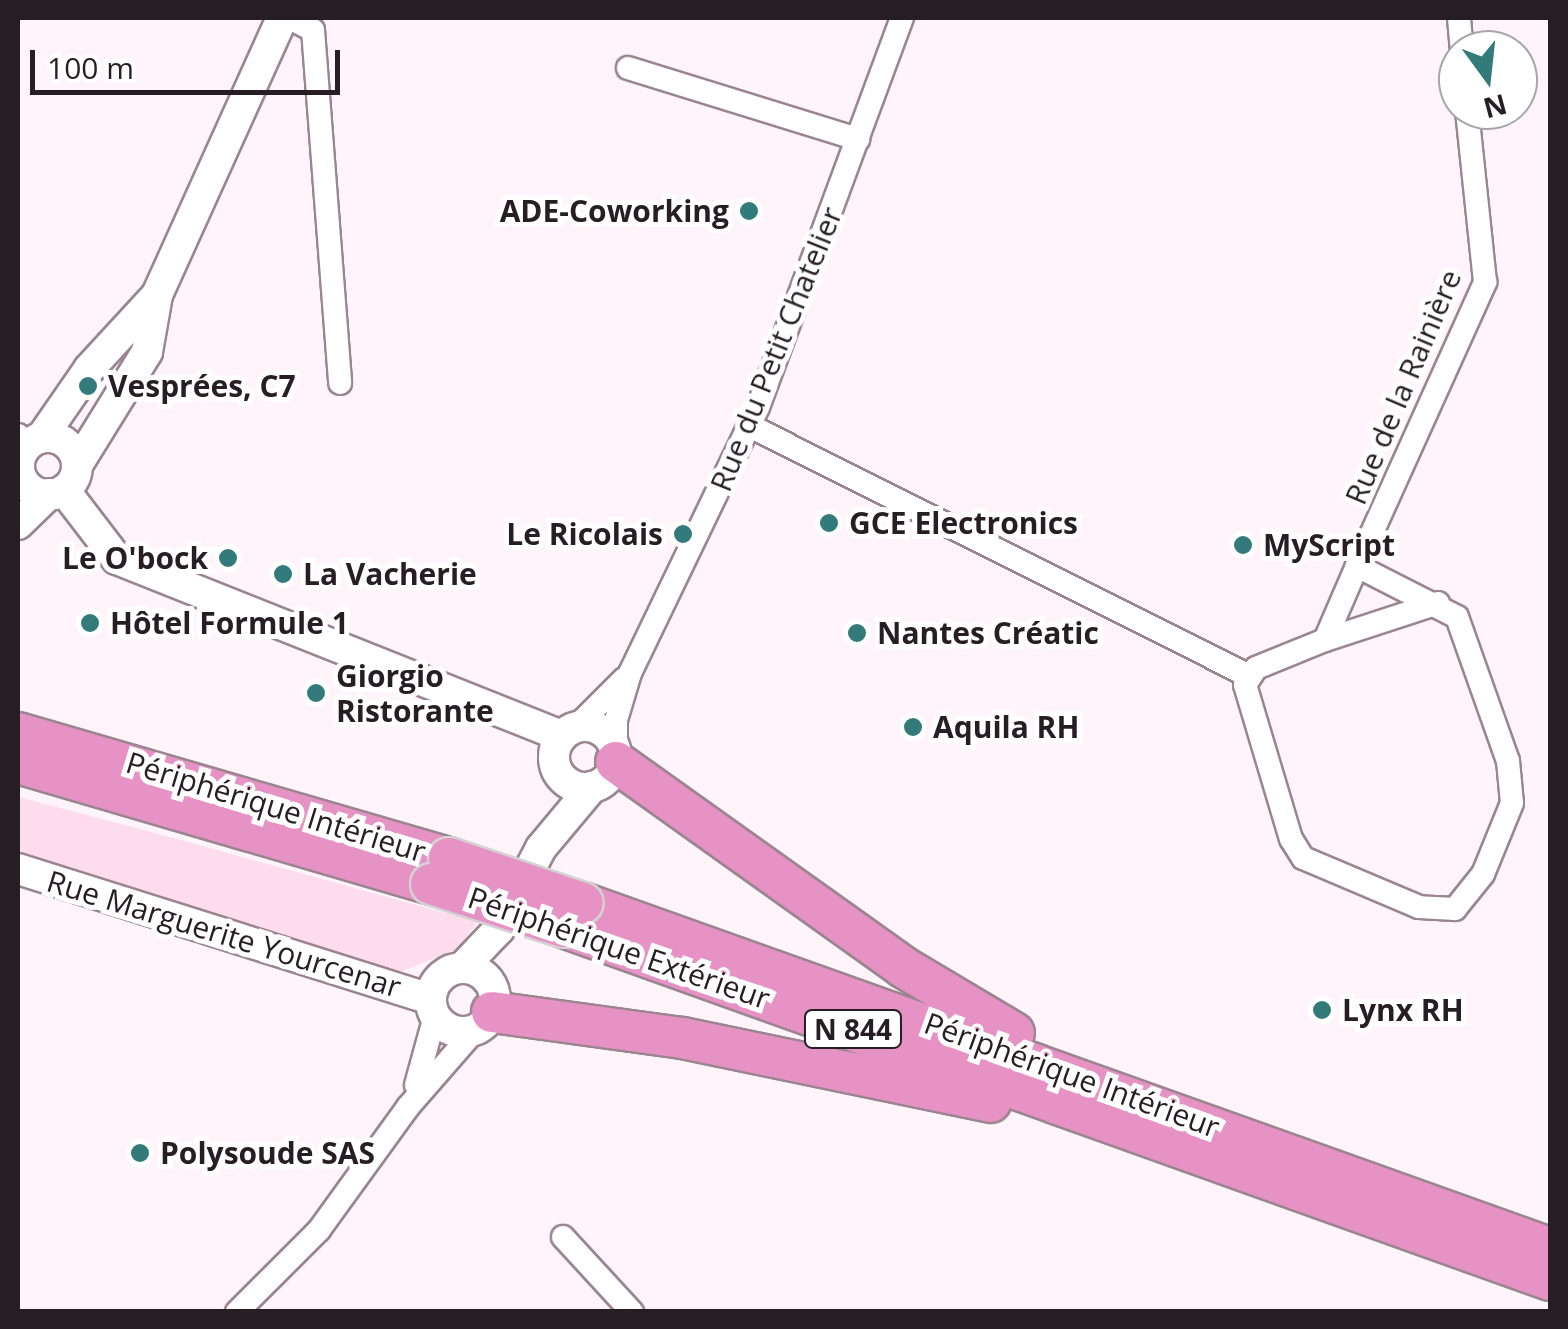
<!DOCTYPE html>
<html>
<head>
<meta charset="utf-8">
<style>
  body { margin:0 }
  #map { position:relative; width:1568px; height:1329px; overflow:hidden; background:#fef4f9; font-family:"Open Sans",sans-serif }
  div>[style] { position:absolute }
  .green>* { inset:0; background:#fcdced }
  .roads { filter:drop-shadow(2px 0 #9a8590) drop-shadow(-2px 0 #9a8590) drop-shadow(0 2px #9a8590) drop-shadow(0 -2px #9a8590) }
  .minor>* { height:22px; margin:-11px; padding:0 11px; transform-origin:11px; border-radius:11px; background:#fff }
  .tertiary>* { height:30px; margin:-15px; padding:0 15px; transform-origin:15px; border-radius:15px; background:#fff }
  .tertiary>.ring { margin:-15px; padding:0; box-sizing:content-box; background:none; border:30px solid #fff; border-radius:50% }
  .trunk>* { height:40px; margin:-20px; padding:0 20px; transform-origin:20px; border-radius:20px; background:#e692c4 }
  .bridges { filter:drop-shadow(2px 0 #d4d2d3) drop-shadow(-2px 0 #d4d2d3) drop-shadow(0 2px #d4d2d3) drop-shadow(0 -2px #d4d2d3) }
  .trunk-bridge>* { height:40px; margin:-20px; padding:0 20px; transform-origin:20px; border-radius:20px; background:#e692c4 }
  .dots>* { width:28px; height:28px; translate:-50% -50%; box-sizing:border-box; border:5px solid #fff; border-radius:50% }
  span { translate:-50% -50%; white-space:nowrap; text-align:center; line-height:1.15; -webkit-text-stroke:10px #fff; paint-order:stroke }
  .shield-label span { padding:2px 8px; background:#fff; border:2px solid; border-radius:8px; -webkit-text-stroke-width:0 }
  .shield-label { font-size:28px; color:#261e23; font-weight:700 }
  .poi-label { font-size:30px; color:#261e23; font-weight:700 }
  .right { translate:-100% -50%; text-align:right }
  .left { translate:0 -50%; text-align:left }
  .street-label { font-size:30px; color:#261e23 }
  .frame { position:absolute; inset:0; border:20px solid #261e23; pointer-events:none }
  .north { position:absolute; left:1438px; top:30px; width:100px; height:100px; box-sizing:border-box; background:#fff; border:2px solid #a8a5a7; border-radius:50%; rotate:165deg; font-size:28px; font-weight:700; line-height:40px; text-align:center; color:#261e23 }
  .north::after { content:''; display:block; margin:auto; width:35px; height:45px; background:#327b7a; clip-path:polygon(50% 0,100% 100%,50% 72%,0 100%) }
  .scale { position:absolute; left:30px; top:50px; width:310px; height:45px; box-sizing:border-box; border:5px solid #261e23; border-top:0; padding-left:12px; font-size:30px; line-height:35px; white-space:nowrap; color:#261e23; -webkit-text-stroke:8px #fff; paint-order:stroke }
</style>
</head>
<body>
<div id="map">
  <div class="green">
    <i style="clip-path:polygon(18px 797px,144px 830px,478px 922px,457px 949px,402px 971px,395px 981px,18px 857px)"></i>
  </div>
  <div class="roads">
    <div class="minor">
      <i style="left:290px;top:18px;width:26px;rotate:28deg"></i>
      <i style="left:313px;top:30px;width:354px;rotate:85.6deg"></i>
      <i style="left:1459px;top:18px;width:32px;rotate:85deg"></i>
      <i style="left:628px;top:68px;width:241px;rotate:17.2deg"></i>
      <i style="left:750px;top:426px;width:556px;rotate:26.61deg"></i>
      <i style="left:18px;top:435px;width:14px;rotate:51deg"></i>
      <i style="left:1357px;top:566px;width:112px;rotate:27deg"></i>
      <i style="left:1457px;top:617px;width:153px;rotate:70.5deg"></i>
      <i style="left:1508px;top:761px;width:42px;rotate:84.6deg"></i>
      <i style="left:1512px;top:803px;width:77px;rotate:112.2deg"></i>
      <i style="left:1483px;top:874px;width:45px;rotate:128.7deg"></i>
      <i style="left:1455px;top:909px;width:36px;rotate:-177deg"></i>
      <i style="left:1419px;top:907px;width:126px;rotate:-157.1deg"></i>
      <i style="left:1303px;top:858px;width:22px;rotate:-122deg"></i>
      <i style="left:1291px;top:839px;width:161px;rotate:-106.6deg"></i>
      <i style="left:1245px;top:685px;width:20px;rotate:-57deg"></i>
      <i style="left:1256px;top:668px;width:74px;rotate:-22.1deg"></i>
      <i style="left:1325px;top:640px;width:81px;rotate:-66.6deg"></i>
      <i style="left:1357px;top:566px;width:312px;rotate:-65.7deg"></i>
      <i style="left:1485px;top:282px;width:173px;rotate:-96deg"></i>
      <i style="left:1325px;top:640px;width:119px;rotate:-18.1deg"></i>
      <i style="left:575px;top:728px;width:69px;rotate:-45deg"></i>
      <i style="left:616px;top:752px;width:32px;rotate:-90deg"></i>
      <i style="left:616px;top:720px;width:49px;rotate:-73.4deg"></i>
      <i style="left:630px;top:673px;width:295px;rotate:-64.3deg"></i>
      <i style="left:758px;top:407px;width:415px;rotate:-69.7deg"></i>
      <i style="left:416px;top:1085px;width:72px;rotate:-74.6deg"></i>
      <i style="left:563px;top:1237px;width:102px;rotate:47.4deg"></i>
      <i style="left:237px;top:1312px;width:116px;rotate:-45deg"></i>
      <i style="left:319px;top:1230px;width:152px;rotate:-54.1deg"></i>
      <i style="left:408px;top:1107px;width:103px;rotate:-48.9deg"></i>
    </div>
    <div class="tertiary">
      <i style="left:42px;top:437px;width:83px;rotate:-55.3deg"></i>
      <i style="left:89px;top:369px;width:100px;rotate:-47.4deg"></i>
      <i class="ring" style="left:19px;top:437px;width:28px;height:28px"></i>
      <i style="left:77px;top:465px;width:133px;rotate:-58.2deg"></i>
      <i style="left:147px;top:352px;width:58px;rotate:-80deg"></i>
      <i style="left:157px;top:295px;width:304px;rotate:-65.7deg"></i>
      <i style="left:64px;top:490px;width:87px;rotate:52.5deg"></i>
      <i style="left:117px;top:559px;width:479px;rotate:21.7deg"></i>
      <i style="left:18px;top:524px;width:43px;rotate:-44.1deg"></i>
      <i class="ring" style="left:554px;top:726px;width:32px;height:32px"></i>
      <i style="left:18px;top:869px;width:433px;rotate:17.5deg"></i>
      <i style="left:462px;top:968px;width:54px;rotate:-46.5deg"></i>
      <i style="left:499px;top:929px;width:91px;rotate:-62.6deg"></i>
      <i style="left:541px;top:848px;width:80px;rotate:-50.1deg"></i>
      <i class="ring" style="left:431px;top:968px;width:34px;height:34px"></i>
    </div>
    <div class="trunk">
      <i style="left:18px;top:733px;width:449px;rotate:16.2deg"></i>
      <i style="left:616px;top:762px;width:353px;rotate:35.5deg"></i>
      <i style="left:903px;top:967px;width:129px;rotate:30.7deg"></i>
      <i style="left:18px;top:763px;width:430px;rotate:16.3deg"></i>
      <i style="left:583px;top:903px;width:1027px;rotate:19.64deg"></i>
      <i style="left:563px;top:927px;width:1048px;rotate:19.68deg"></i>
      <i style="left:492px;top:1012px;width:192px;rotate:7.8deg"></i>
      <i style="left:682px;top:1038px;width:315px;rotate:11.7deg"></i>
    </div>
  </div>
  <div class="bridges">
    <div class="trunk-bridge">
      <i style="left:449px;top:858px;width:141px;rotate:18.6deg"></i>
      <i style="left:431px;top:884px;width:139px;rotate:18deg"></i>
    </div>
  </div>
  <div class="dots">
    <i style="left:749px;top:211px;background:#327b7a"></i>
    <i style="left:88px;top:386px;background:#327b7a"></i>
    <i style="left:829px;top:523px;background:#327b7a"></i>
    <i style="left:683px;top:534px;background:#327b7a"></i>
    <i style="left:1243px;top:545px;background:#327b7a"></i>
    <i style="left:228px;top:558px;background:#327b7a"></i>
    <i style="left:283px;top:574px;background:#327b7a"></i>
    <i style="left:90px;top:623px;background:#327b7a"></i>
    <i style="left:857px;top:633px;background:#327b7a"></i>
    <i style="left:316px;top:693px;background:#327b7a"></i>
    <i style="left:913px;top:727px;background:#327b7a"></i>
    <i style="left:1322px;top:1010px;background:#327b7a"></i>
    <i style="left:140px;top:1153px;background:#327b7a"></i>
  </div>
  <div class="shield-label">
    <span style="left:853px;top:1029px">N 844</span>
  </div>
  <div class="poi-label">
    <span class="right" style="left:729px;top:211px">ADE-Coworking</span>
    <span class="left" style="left:108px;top:386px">Vesprées, C7</span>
    <span class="left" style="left:849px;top:523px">GCE Electronics</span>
    <span class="right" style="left:663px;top:534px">Le Ricolais</span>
    <span class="left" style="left:1263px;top:545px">MyScript</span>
    <span class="right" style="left:208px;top:558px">Le O'bock</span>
    <span class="left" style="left:303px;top:574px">La Vacherie</span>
    <span class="left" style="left:110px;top:623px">Hôtel Formule 1</span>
    <span class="left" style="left:877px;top:633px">Nantes Créatic</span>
    <span class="left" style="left:336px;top:693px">Giorgio<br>Ristorante</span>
    <span class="left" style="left:933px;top:727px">Aquila RH</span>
    <span class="left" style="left:1342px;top:1010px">Lynx RH</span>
    <span class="left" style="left:160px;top:1153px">Polysoude SAS</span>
  </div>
  <div class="street-label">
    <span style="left:776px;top:349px;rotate:-68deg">Rue du Petit Chatelier</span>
    <span style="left:1403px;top:387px;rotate:-67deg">Rue de la Rainière</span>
    <span style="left:276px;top:807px;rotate:17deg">Périphérique Intérieur</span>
    <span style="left:224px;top:934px;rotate:17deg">Rue Marguerite Yourcenar</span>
    <span style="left:619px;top:948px;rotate:19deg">Périphérique Extérieur</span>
    <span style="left:1072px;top:1075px;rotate:20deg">Périphérique Intérieur</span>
  </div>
  <div class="frame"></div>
  <div class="north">N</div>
  <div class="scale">100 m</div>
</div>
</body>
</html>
